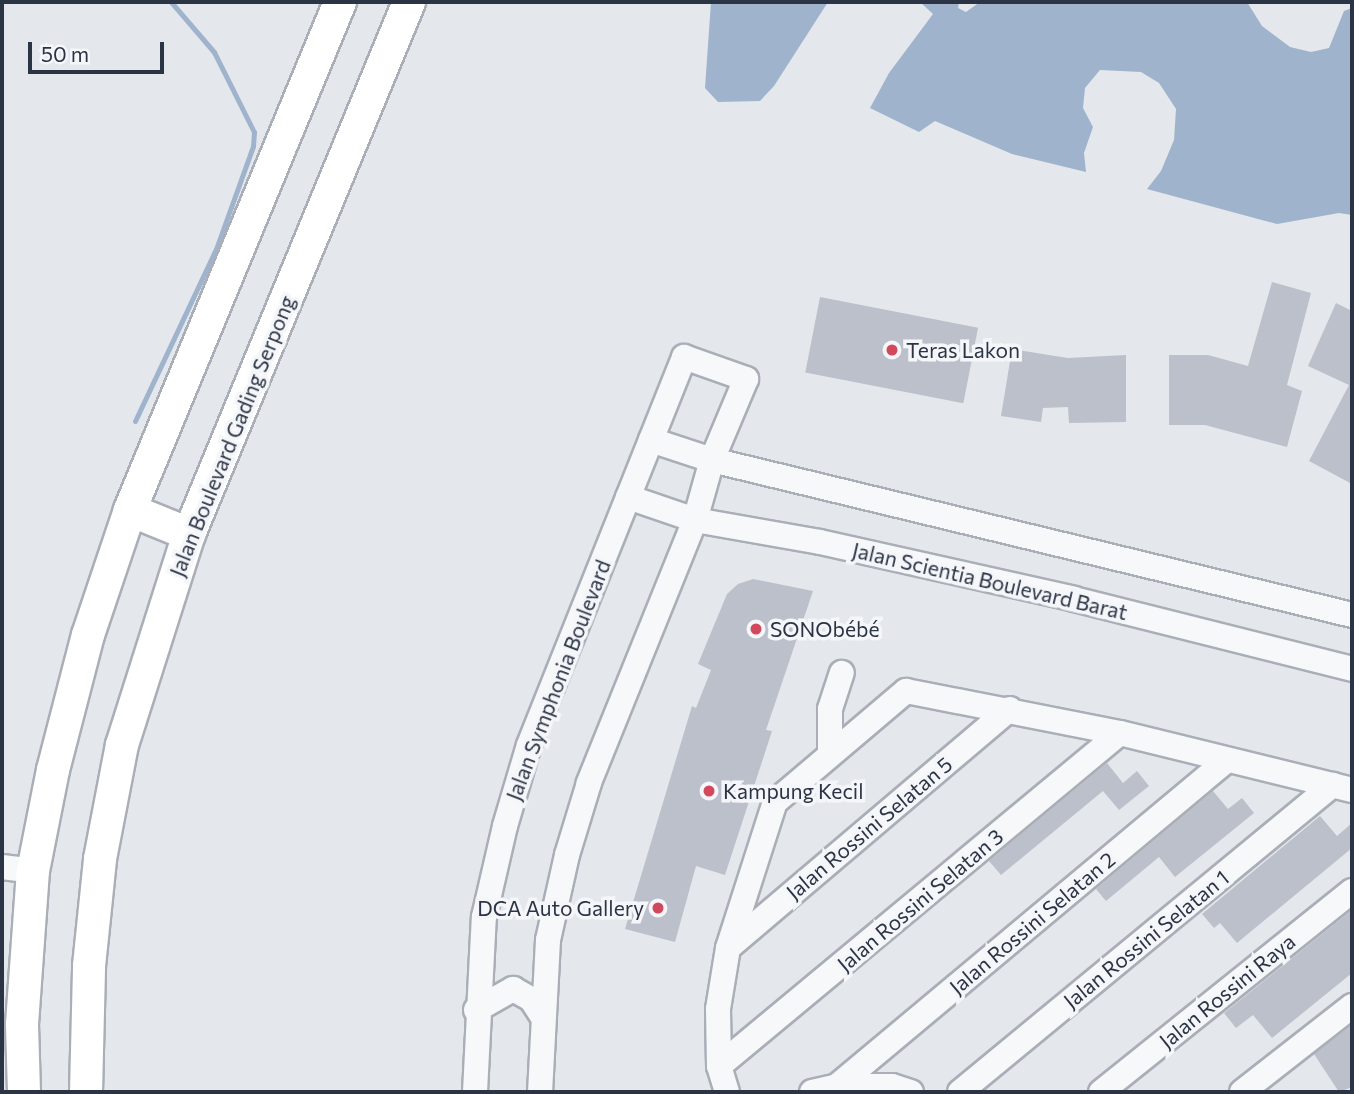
<!DOCTYPE html>
<html>
<head>
<meta charset="utf-8">
<style>
  body { margin:0 }
  #map { position:relative; width:1354px; height:1094px; overflow:hidden; background:#e4e7ec; font-family:Commissioner,sans-serif }
  div>[style] { position:absolute }
  .water>* { inset:0; background:#9fb4cc }
  .stream>* { height:5px; margin:-2.5px; padding:0 2.5px; transform-origin:2.5px; border-radius:2.5px; background:#9fb4cc }
  .building>* { inset:0; background:#bbc0ca; transform-origin:0 0 }
  .roads { filter:drop-shadow(2px 0 #a9aeb7) drop-shadow(-2px 0 #a9aeb7) drop-shadow(0 2px #a9aeb7) drop-shadow(0 -2px #a9aeb7) }
  .minor>* { height:24px; margin:-12px; padding:0 12px; transform-origin:12px; border-radius:12px; background:#f7f8fa }
  .major>* { height:32px; margin:-16px; padding:0 16px; transform-origin:16px; border-radius:16px; background:#fff }
  .dots>* { width:19px; height:19px; translate:-50% -50%; box-sizing:border-box; border:4px solid #f4f6f9; border-radius:50% }
  span { translate:-50% -50%; white-space:nowrap; text-align:center; line-height:1.15; -webkit-text-stroke:7px #f4f6f9; paint-order:stroke }
  .poi-label { font-size:21px; color:#2b3445 }
  .left { translate:0 -50%; text-align:left }
  .right { translate:-100% -50%; text-align:right }
  .street-label { font-size:21px; color:#2b3445 }
  .frame { position:absolute; inset:0; border:4px solid #2b3445; pointer-events:none }
  .scale { position:absolute; left:28px; top:42px; width:136px; height:32px; box-sizing:border-box; border:4px solid #2b3445; border-top:0; padding-left:9px; font-size:21px; line-height:24px; white-space:nowrap; color:#2b3445; -webkit-text-stroke:5px #f4f6f9; paint-order:stroke }
</style>
</head>
<body>
<div id="map">
  <div class="water">
    <i style="clip-path:polygon(711px 2px,828px 2px,774px 86px,760px 101px,718px 102px,705px 88px)"></i>
    <i style="clip-path:polygon(920px 2px,959px 2px,958px 8px,966px 12px,980px 2px,1247px 2px,1262px 26px,1290px 47px,1311px 52px,1329px 48px,1344px 11px,1352px 8px,1352px 215px,1339px 213px,1277px 224px,1147px 189px,1161px 171px,1174px 140px,1176px 109px,1159px 83px,1141px 72px,1100px 70px,1085px 88px,1083px 108px,1093px 127px,1084px 153px,1086px 172px,1012px 154px,935px 121px,919px 132px,870px 108px,889px 73px,933px 14px)"></i>
  </div>
  <div class="stream">
    <i style="left:135px;top:421px;width:190px;rotate:-64.8deg"></i>
    <i style="left:216px;top:249px;width:109px;rotate:-70.2deg"></i>
    <i style="left:253px;top:146px;width:14px;rotate:-86deg"></i>
    <i style="left:254px;top:132px;width:89px;rotate:-116.6deg"></i>
    <i style="left:214px;top:52px;width:66px;rotate:-130.7deg"></i>
  </div>
  <div class="building">
    <i style="clip-path:polygon(1272px 282px,1311px 293px,1287px 385px,1302px 391px,1287px 447px,1205px 425px,1169px 425px,1169px 355px,1208px 355px,1248px 366px)"></i>
    <i style="left:820px;top:297px;width:161px;height:77px;rotate:11deg"></i>
    <i style="clip-path:polygon(1336px 303px,1352px 311px,1352px 484px,1309px 461px,1349px 385px,1308px 366px)"></i>
    <i style="clip-path:polygon(1012px 349px,1068px 358px,1126px 355px,1126px 422px,1069px 423px,1068px 407px,1043px 408px,1041px 422px,1001px 416px)"></i>
    <i style="clip-path:polygon(753px 579px,813px 591px,766px 730px,772px 731px,725px 875px,696px 866px,675px 942px,625px 929px,692px 706px,696px 708px,711px 670px,698px 664px,727px 594px,738px 584px)"></i>
    <i style="clip-path:polygon(1107px 763px,1123px 783px,1137px 771px,1149px 786px,1119px 810px,1103px 791px,1001px 875px,989px 861px)"></i>
    <i style="clip-path:polygon(1213px 791px,1228px 809px,1242px 798px,1254px 813px,1175px 877px,1159px 857px,1106px 901px,1096px 889px)"></i>
    <i style="clip-path:polygon(1320px 816px,1337px 836px,1352px 823px,1352px 848px,1237px 943px,1220px 923px,1214px 928px,1202px 914px)"></i>
    <i style="clip-path:polygon(1352px 910px,1352px 973px,1272px 1038px,1253px 1015px,1236px 1028px,1224px 1013px)"></i>
    <i style="clip-path:polygon(1352px 1025px,1352px 1087px,1339px 1092px,1314px 1054px)"></i>
  </div>
  <div class="roads">
    <div class="minor">
      <i style="left:651px;top:440px;width:64px;rotate:18.2deg"></i>
      <i style="left:712px;top:460px;width:659px;rotate:13.61deg"></i>
      <i style="left:628px;top:497px;width:71px;rotate:18.9deg"></i>
      <i style="left:695px;top:520px;width:127px;rotate:10deg"></i>
      <i style="left:820px;top:542px;width:260px;rotate:12.6deg"></i>
      <i style="left:1074px;top:599px;width:287px;rotate:14.1deg"></i>
      <i style="left:830px;top:753px;width:44px;rotate:-90deg"></i>
      <i style="left:830px;top:709px;width:38px;rotate:-72deg"></i>
      <i style="left:2px;top:867px;width:31px;rotate:7deg"></i>
      <i style="left:729px;top:947px;width:368px;rotate:-40.3deg"></i>
      <i style="left:476px;top:1010px;width:43px;rotate:-29.6deg"></i>
      <i style="left:513px;top:989px;width:21px;rotate:29deg"></i>
      <i style="left:531px;top:999px;width:20px;rotate:57deg"></i>
      <i style="left:719px;top:1066px;width:521px;rotate:-39.71deg"></i>
      <i style="left:837px;top:1086px;width:508px;rotate:-39.89deg"></i>
      <i style="left:475px;top:1092px;width:175px;rotate:-87.1deg"></i>
      <i style="left:484px;top:917px;width:93px;rotate:-77deg"></i>
      <i style="left:505px;top:826px;width:84px;rotate:-73.5deg"></i>
      <i style="left:529px;top:745px;width:418px;rotate:-68.2deg"></i>
      <i style="left:684px;top:357px;width:66px;rotate:19.5deg"></i>
      <i style="left:746px;top:379px;width:88px;rotate:112.8deg"></i>
      <i style="left:712px;top:460px;width:62px;rotate:105.8deg"></i>
      <i style="left:695px;top:520px;width:284px;rotate:112deg"></i>
      <i style="left:589px;top:783px;width:75px;rotate:107deg"></i>
      <i style="left:567px;top:855px;width:87px;rotate:102.6deg"></i>
      <i style="left:548px;top:940px;width:152px;rotate:93deg"></i>
      <i style="left:727px;top:1092px;width:27px;rotate:-107deg"></i>
      <i style="left:719px;top:1066px;width:57px;rotate:-91deg"></i>
      <i style="left:718px;top:1009px;width:62px;rotate:-80.7deg"></i>
      <i style="left:728px;top:948px;width:153px;rotate:-72.2deg"></i>
      <i style="left:775px;top:802px;width:172px;rotate:-40.3deg"></i>
      <i style="left:906px;top:691px;width:218px;rotate:11.1deg"></i>
      <i style="left:1120px;top:733px;width:239px;rotate:13.8deg"></i>
      <i style="left:812px;top:1092px;width:26px;rotate:-13deg"></i>
      <i style="left:837px;top:1086px;width:55px"></i>
      <i style="left:892px;top:1086px;width:20px;rotate:18deg"></i>
      <i style="left:960px;top:1092px;width:483px;rotate:-39.5deg"></i>
      <i style="left:1101px;top:1092px;width:322px;rotate:-38.7deg"></i>
      <i style="left:1242px;top:1092px;width:140px;rotate:-38deg"></i>
    </div>
    <div class="major">
      <i style="left:130px;top:510px;width:64px;rotate:22.1deg"></i>
      <i style="left:24px;top:1092px;width:68px;rotate:-91.7deg"></i>
      <i style="left:22px;top:1024px;width:153px;rotate:-85.9deg"></i>
      <i style="left:33px;top:871px;width:103px;rotate:-78.8deg"></i>
      <i style="left:53px;top:770px;width:139px;rotate:-75.5deg"></i>
      <i style="left:88px;top:635px;width:132px;rotate:-71.4deg"></i>
      <i style="left:130px;top:510px;width:550px;rotate:-67.54deg"></i>
      <i style="left:86px;top:1092px;width:126px;rotate:-88.6deg"></i>
      <i style="left:89px;top:966px;width:108px;rotate:-84.1deg"></i>
      <i style="left:100px;top:859px;width:116px;rotate:-79.1deg"></i>
      <i style="left:122px;top:745px;width:221px;rotate:-72.4deg"></i>
      <i style="left:189px;top:534px;width:576px;rotate:-67.53deg"></i>
    </div>
  </div>
  <div class="dots">
    <i style="left:892px;top:350px;background:#d1495b"></i>
    <i style="left:756px;top:629px;background:#d1495b"></i>
    <i style="left:709px;top:791px;background:#d1495b"></i>
    <i style="left:658px;top:908px;background:#d1495b"></i>
  </div>
  <div class="poi-label">
    <span class="left" style="left:906px;top:350px">Teras Lakon</span>
    <span class="left" style="left:770px;top:629px">SONObébé</span>
    <span class="left" style="left:723px;top:791px">Kampung Kecil</span>
    <span class="right" style="left:644px;top:908px">DCA Auto Gallery</span>
  </div>
  <div class="street-label">
    <span style="left:232px;top:436px;rotate:-68deg">Jalan Boulevard Gading Serpong</span>
    <span style="left:990px;top:581px;rotate:13deg">Jalan Scientia Boulevard Barat</span>
    <span style="left:558px;top:680px;rotate:-69deg">Jalan Symphonia Boulevard</span>
    <span style="left:869px;top:828px;rotate:-40deg">Jalan Rossini Selatan 5</span>
    <span style="left:920px;top:900px;rotate:-40deg">Jalan Rossini Selatan 3</span>
    <span style="left:1032px;top:923px;rotate:-40deg">Jalan Rossini Selatan 2</span>
    <span style="left:1146px;top:939px;rotate:-39deg">Jalan Rossini Selatan 1</span>
    <span style="left:1227px;top:991px;rotate:-39deg">Jalan Rossini Raya</span>
  </div>
  <div class="frame"></div>
  <div class="scale">50 m</div>
</div>
</body>
</html>
